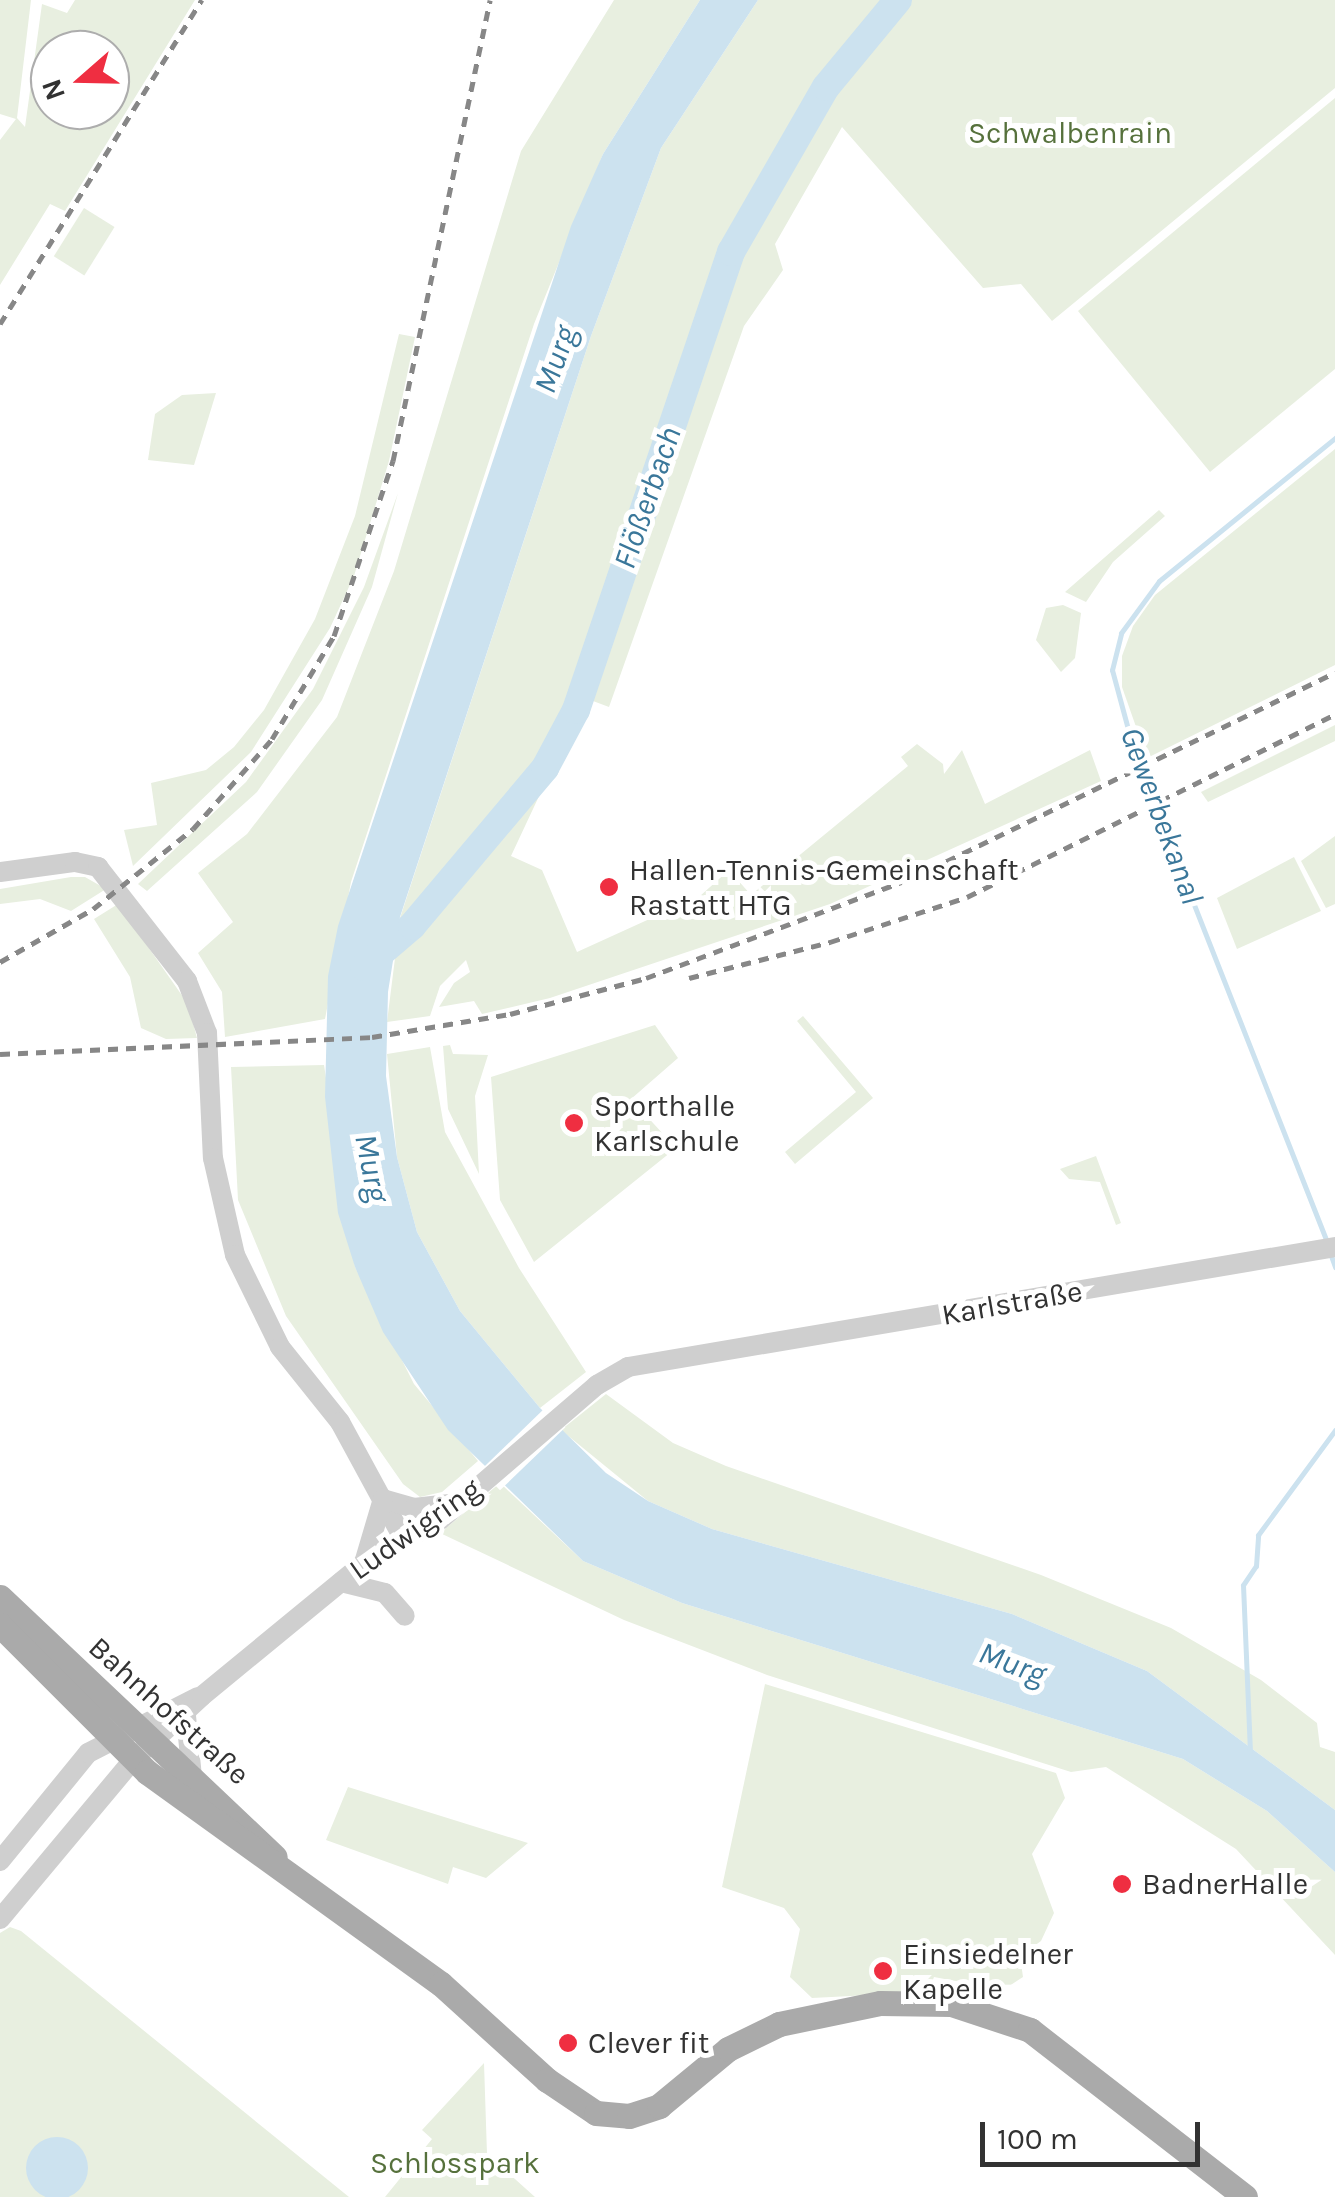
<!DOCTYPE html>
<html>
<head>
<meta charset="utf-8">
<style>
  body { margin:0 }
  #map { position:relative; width:1335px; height:2197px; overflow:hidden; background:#fff; font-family:Karla,sans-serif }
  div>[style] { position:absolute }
  .green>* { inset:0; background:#e8efe0; transform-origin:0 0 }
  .water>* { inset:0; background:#cce2ef }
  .round { border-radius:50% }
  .pier>* { inset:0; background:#fff; transform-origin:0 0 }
  .stream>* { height:5px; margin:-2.5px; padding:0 2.5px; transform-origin:2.5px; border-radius:2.5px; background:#cce2ef }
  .river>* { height:28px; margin:-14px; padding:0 14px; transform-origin:14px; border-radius:14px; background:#cce2ef }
  .minor>* { height:20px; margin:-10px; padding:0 10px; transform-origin:10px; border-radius:10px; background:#cfcfcf }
  .major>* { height:25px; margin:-12.5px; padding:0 12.5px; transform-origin:12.5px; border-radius:12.5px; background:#aaa }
  .rail>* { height:5px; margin-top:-2.5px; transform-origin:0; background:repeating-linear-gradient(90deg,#878787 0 10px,transparent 0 18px) }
  .dots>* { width:28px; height:28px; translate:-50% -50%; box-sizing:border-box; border:5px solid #fff; border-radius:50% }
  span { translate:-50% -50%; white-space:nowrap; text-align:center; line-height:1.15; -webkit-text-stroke:10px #fff; paint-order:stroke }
  .park-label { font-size:30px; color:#56713c }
  .poi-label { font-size:30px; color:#323232 }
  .left { translate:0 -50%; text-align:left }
  .street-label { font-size:30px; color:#323232 }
  .water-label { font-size:32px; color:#3a779a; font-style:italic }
  .north { position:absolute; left:30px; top:30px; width:100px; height:100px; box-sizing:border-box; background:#fff; border:2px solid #adadad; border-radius:50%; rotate:250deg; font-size:28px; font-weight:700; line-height:40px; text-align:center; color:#323232 }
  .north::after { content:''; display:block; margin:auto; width:35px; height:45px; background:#ef2e41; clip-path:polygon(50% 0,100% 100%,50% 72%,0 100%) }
  .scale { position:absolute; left:980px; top:2122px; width:220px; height:45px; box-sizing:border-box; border:5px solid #323232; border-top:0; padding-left:12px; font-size:30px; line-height:35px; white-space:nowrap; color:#323232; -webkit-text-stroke:8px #fff; paint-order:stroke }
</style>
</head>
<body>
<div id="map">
  <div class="green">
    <i style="clip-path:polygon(evenodd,0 0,31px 0,17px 118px,25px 127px,42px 4px,67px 13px,75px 0,195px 0,65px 211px,50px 204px,0 285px,0 140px,16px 119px,0 114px,0 0,110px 50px,110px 110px,50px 110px,50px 50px,110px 50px)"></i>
    <i style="clip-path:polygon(614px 0,700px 0,603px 154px,534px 324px,351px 882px,325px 1019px,225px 1037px,222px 992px,198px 953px,233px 922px,198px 873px,247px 834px,337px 717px,394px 571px,521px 151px)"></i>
    <i style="clip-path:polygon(758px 0,892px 0,833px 66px,776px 162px,844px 68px,906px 0,1335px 0,1335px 88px,1052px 321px,1021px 284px,983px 288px,842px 127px,775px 244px,783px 270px,744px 326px,609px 707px,585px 698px,511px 856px,542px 870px,577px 952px,700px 896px,729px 870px,751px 895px,908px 766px,901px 757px,917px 744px,943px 764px,944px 774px,962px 750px,985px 804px,1090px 750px,1101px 781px,830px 904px,550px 998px,482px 1014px,474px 1001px,439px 1007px,454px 983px,470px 972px,466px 960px,440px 986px,430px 1016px,387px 1022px,400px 918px,591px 336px,661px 148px)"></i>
    <i style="clip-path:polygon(1335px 98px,1335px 369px,1210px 472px,1078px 311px)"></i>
    <i style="left:84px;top:208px;width:36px;height:57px;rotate:32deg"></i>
    <i style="clip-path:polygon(399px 334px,415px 337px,389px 461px,354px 576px,330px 628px,251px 752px,133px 866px,124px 830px,157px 825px,151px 783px,206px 770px,234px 747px,264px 710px,315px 619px,355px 516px)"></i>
    <i style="clip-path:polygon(216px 393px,194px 465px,148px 460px,155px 414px,182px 395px)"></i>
    <i style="clip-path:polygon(1335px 449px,1335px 665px,1147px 758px,1122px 687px,1122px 656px,1133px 626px,1155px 595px)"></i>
    <i style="clip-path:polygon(398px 493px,372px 587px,322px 700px,257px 792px,147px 891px,138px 884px,246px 782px,313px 689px,364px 587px)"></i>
    <i style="clip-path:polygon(1159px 510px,1165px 516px,1113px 562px,1086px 602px,1065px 592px)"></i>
    <i style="clip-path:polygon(1063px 605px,1081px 613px,1075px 658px,1061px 672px,1036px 640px,1046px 608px)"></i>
    <i style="clip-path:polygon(1335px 725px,1335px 741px,1208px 802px,1201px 792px)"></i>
    <i style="clip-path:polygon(1335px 836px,1335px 904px,1326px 908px,1301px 861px)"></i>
    <i style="clip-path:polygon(1294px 857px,1321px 911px,1237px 949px,1217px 898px)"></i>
    <i style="clip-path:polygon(71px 877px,85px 877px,106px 889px,71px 911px,40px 899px,0 904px,0 889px)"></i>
    <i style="clip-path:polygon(118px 904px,188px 1004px,197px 1038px,166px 1039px,141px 1028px,130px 977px,94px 919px)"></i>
    <i style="clip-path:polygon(803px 1016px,873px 1098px,795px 1164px,785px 1152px,856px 1092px,797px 1021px)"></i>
    <i style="clip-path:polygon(655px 1025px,678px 1058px,631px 1099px,676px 1148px,534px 1262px,500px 1200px,491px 1077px)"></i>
    <i style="clip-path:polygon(450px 1045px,453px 1054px,488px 1055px,475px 1096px,479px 1174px,448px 1109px,443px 1046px)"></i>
    <i style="clip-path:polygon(430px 1047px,445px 1132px,519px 1268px,586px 1372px,540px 1408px,460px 1311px,417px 1232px,397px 1157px,387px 1054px)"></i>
    <i style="clip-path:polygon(324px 1065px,355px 1267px,414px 1384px,478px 1461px,442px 1492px,420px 1497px,403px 1484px,286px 1316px,238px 1200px,231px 1067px)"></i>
    <i style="clip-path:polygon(1096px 1156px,1121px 1223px,1116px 1225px,1100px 1182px,1069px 1179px,1060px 1169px)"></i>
    <i style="clip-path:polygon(606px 1394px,673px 1443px,726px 1466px,1041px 1575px,1171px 1628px,1261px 1680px,1317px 1723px,1320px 1747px,1335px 1752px,1335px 1810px,1147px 1671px,1012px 1614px,712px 1529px,648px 1501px,561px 1430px)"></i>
    <i style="clip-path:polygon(500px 1483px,583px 1561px,682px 1603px,1183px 1759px,1267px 1811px,1335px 1872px,1335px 1955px,1236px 1849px,1106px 1767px,1071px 1772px,767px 1675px,624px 1620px,440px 1533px)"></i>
    <i style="clip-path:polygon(765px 1684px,1056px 1773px,1065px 1798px,1032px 1854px,1054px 1913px,1041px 1941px,1020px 1956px,1023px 1977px,1003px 1990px,934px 1977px,928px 1992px,812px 1998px,790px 1977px,800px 1929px,784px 1908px,722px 1887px)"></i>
    <i style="clip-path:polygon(348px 1787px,528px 1843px,486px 1878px,453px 1867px,448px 1884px,326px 1840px)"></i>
    <i style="clip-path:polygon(10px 1927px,21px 1931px,349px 2197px,0 2197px,0 1933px)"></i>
    <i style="clip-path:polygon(484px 2063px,487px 2154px,535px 2197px,385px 2197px,432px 2139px,422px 2130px)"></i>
  </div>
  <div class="water">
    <i style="clip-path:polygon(700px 0,758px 0,661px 148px,591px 336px,400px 917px,388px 992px,386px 1076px,397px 1157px,417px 1232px,460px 1311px,540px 1408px,606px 1473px,648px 1501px,712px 1529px,1012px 1614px,1147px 1671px,1335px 1810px,1335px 1872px,1267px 1811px,1183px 1759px,682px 1603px,583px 1561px,448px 1430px,383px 1332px,355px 1267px,338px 1213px,325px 1097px,328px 976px,338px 926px,571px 226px,603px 154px)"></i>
    <i class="round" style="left:26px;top:2137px;width:62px;height:62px"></i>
  </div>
  <div class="pier">
    <i style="left:546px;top:1407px;width:28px;height:91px;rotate:46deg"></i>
  </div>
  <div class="stream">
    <i style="left:1327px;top:1242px;width:523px;rotate:-111.52deg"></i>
    <i style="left:1135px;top:755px;width:88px;rotate:-105.1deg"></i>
    <i style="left:1112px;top:670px;width:38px;rotate:-76deg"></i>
    <i style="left:1121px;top:633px;width:64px;rotate:-53.8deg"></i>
    <i style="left:1159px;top:581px;width:227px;rotate:-39.1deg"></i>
    <i style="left:1330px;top:1253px;width:15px;rotate:70deg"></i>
    <i style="left:1250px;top:1752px;width:167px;rotate:-92.4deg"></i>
    <i style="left:1243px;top:1585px;width:23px;rotate:-56deg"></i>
    <i style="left:1256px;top:1566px;width:31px;rotate:-86deg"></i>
    <i style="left:1258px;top:1535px;width:130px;rotate:-53.7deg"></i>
  </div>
  <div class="river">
    <i style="left:364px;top:967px;width:63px;rotate:-40.5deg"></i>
    <i style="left:412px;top:926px;width:207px;rotate:-49.9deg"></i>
    <i style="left:545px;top:768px;width:66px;rotate:-61.9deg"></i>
    <i style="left:576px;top:710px;width:484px;rotate:-71.3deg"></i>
    <i style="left:731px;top:252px;width:190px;rotate:-60.1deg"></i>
    <i style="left:826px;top:87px;width:113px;rotate:-50.4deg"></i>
  </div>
  <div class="minor">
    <i style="left:0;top:872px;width:76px;rotate:-7.6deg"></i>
    <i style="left:75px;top:862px;width:24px;rotate:12deg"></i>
    <i style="left:98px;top:867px;width:145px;rotate:52deg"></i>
    <i style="left:187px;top:981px;width:56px;rotate:69deg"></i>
    <i style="left:207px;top:1033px;width:125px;rotate:87.3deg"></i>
    <i style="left:213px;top:1158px;width:99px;rotate:77.2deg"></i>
    <i style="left:235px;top:1255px;width:102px;rotate:63.9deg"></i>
    <i style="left:280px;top:1347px;width:96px;rotate:51.3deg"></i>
    <i style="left:340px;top:1422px;width:134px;rotate:61.5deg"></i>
    <i style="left:383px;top:1499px;width:32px;rotate:16deg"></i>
    <i style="left:414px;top:1508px;width:45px;rotate:-6.3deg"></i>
    <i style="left:364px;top:1563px;width:67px;rotate:-73.5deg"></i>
    <i style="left:341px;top:1582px;width:45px;rotate:14deg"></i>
    <i style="left:385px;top:1593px;width:30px;rotate:49deg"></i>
    <i style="left:186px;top:1716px;width:61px;rotate:84.4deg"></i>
    <i style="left:0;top:1861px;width:139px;rotate:-50.8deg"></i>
    <i style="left:88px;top:1753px;width:123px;rotate:-27deg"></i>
    <i style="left:0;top:1919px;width:207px;rotate:-50.1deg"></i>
    <i style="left:133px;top:1760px;width:94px;rotate:-42.8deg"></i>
    <i style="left:202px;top:1696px;width:210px;rotate:-39.4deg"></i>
    <i style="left:364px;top:1563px;width:87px;rotate:-29.5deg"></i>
    <i style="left:440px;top:1520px;width:207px;rotate:-40.7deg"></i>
    <i style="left:597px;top:1385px;width:36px;rotate:-30deg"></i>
    <i style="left:628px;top:1367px;width:717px;rotate:-9.63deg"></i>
  </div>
  <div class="major">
    <i style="left:0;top:1597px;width:378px;rotate:43.4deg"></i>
    <i style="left:0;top:1625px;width:208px;rotate:45deg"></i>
    <i style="left:147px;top:1772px;width:362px;rotate:35.8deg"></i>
    <i style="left:441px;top:1984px;width:143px;rotate:42.2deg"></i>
    <i style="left:547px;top:2080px;width:59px;rotate:34deg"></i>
    <i style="left:596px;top:2113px;width:33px;rotate:5deg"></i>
    <i style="left:629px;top:2116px;width:32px;rotate:-18deg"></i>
    <i style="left:659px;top:2106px;width:89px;rotate:-39.6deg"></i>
    <i style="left:728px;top:2049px;width:57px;rotate:-26.1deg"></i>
    <i style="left:779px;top:2024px;width:103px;rotate:-11.7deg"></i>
    <i style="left:880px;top:2003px;width:71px;rotate:0.8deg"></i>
    <i style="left:951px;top:2004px;width:83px;rotate:18.2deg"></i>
    <i style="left:1030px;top:2030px;width:272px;rotate:37.8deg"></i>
  </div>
  <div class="rail">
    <i style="left:0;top:324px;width:382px;rotate:-58.1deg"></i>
    <i style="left:0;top:962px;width:107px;rotate:-29.7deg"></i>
    <i style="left:93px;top:909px;width:128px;rotate:-38.7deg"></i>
    <i style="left:193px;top:829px;width:120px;rotate:-48.7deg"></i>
    <i style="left:272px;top:739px;width:120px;rotate:-59deg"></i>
    <i style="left:334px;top:636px;width:185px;rotate:-71.4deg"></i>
    <i style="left:393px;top:461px;width:471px;rotate:-78.1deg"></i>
    <i style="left:689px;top:978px;width:146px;rotate:-14.3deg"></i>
    <i style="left:830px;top:942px;width:144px;rotate:-18.2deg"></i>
    <i style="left:967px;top:897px;width:411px;rotate:-26.4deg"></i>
    <i style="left:0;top:1054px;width:372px;rotate:-2.6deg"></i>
    <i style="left:372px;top:1037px;width:140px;rotate:-9.5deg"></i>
    <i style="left:510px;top:1014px;width:141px;rotate:-14.8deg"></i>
    <i style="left:646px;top:978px;width:286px;rotate:-20.6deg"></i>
    <i style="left:914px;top:877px;width:468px;rotate:-25.9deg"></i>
  </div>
  <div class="dots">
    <i style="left:609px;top:887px;background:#ef2e41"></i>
    <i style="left:574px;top:1123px;background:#ef2e41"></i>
    <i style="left:1122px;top:1884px;background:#ef2e41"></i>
    <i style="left:883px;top:1971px;background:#ef2e41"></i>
    <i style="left:568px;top:2043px;background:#ef2e41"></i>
  </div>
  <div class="park-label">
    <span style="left:1070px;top:133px">Schwalbenrain</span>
    <span style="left:455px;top:2163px">Schlosspark</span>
  </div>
  <div class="poi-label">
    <span class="left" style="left:629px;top:887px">Hallen-Tennis-Gemeinschaft<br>Rastatt HTG</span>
    <span class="left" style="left:594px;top:1123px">Sporthalle<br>Karlschule</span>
    <span class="left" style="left:1142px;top:1884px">BadnerHalle</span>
    <span class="left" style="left:903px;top:1971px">Einsiedelner<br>Kapelle</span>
    <span class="left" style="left:588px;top:2043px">Clever fit</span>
  </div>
  <div class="street-label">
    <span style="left:1012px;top:1303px;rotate:-10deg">Karlstraße</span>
    <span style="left:415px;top:1529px;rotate:-35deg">Ludwigring</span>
    <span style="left:169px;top:1711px;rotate:42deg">Bahnhofstraße</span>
  </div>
  <div class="water-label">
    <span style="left:556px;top:360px;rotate:-70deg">Murg</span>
    <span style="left:648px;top:498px;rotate:-71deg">Flößerbach</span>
    <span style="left:1161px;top:816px;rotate:70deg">Gewerbekanal</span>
    <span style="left:371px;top:1168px;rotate:79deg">Murg</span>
    <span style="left:1012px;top:1664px;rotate:21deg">Murg</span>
  </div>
  <div class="north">N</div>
  <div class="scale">100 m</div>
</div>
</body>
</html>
